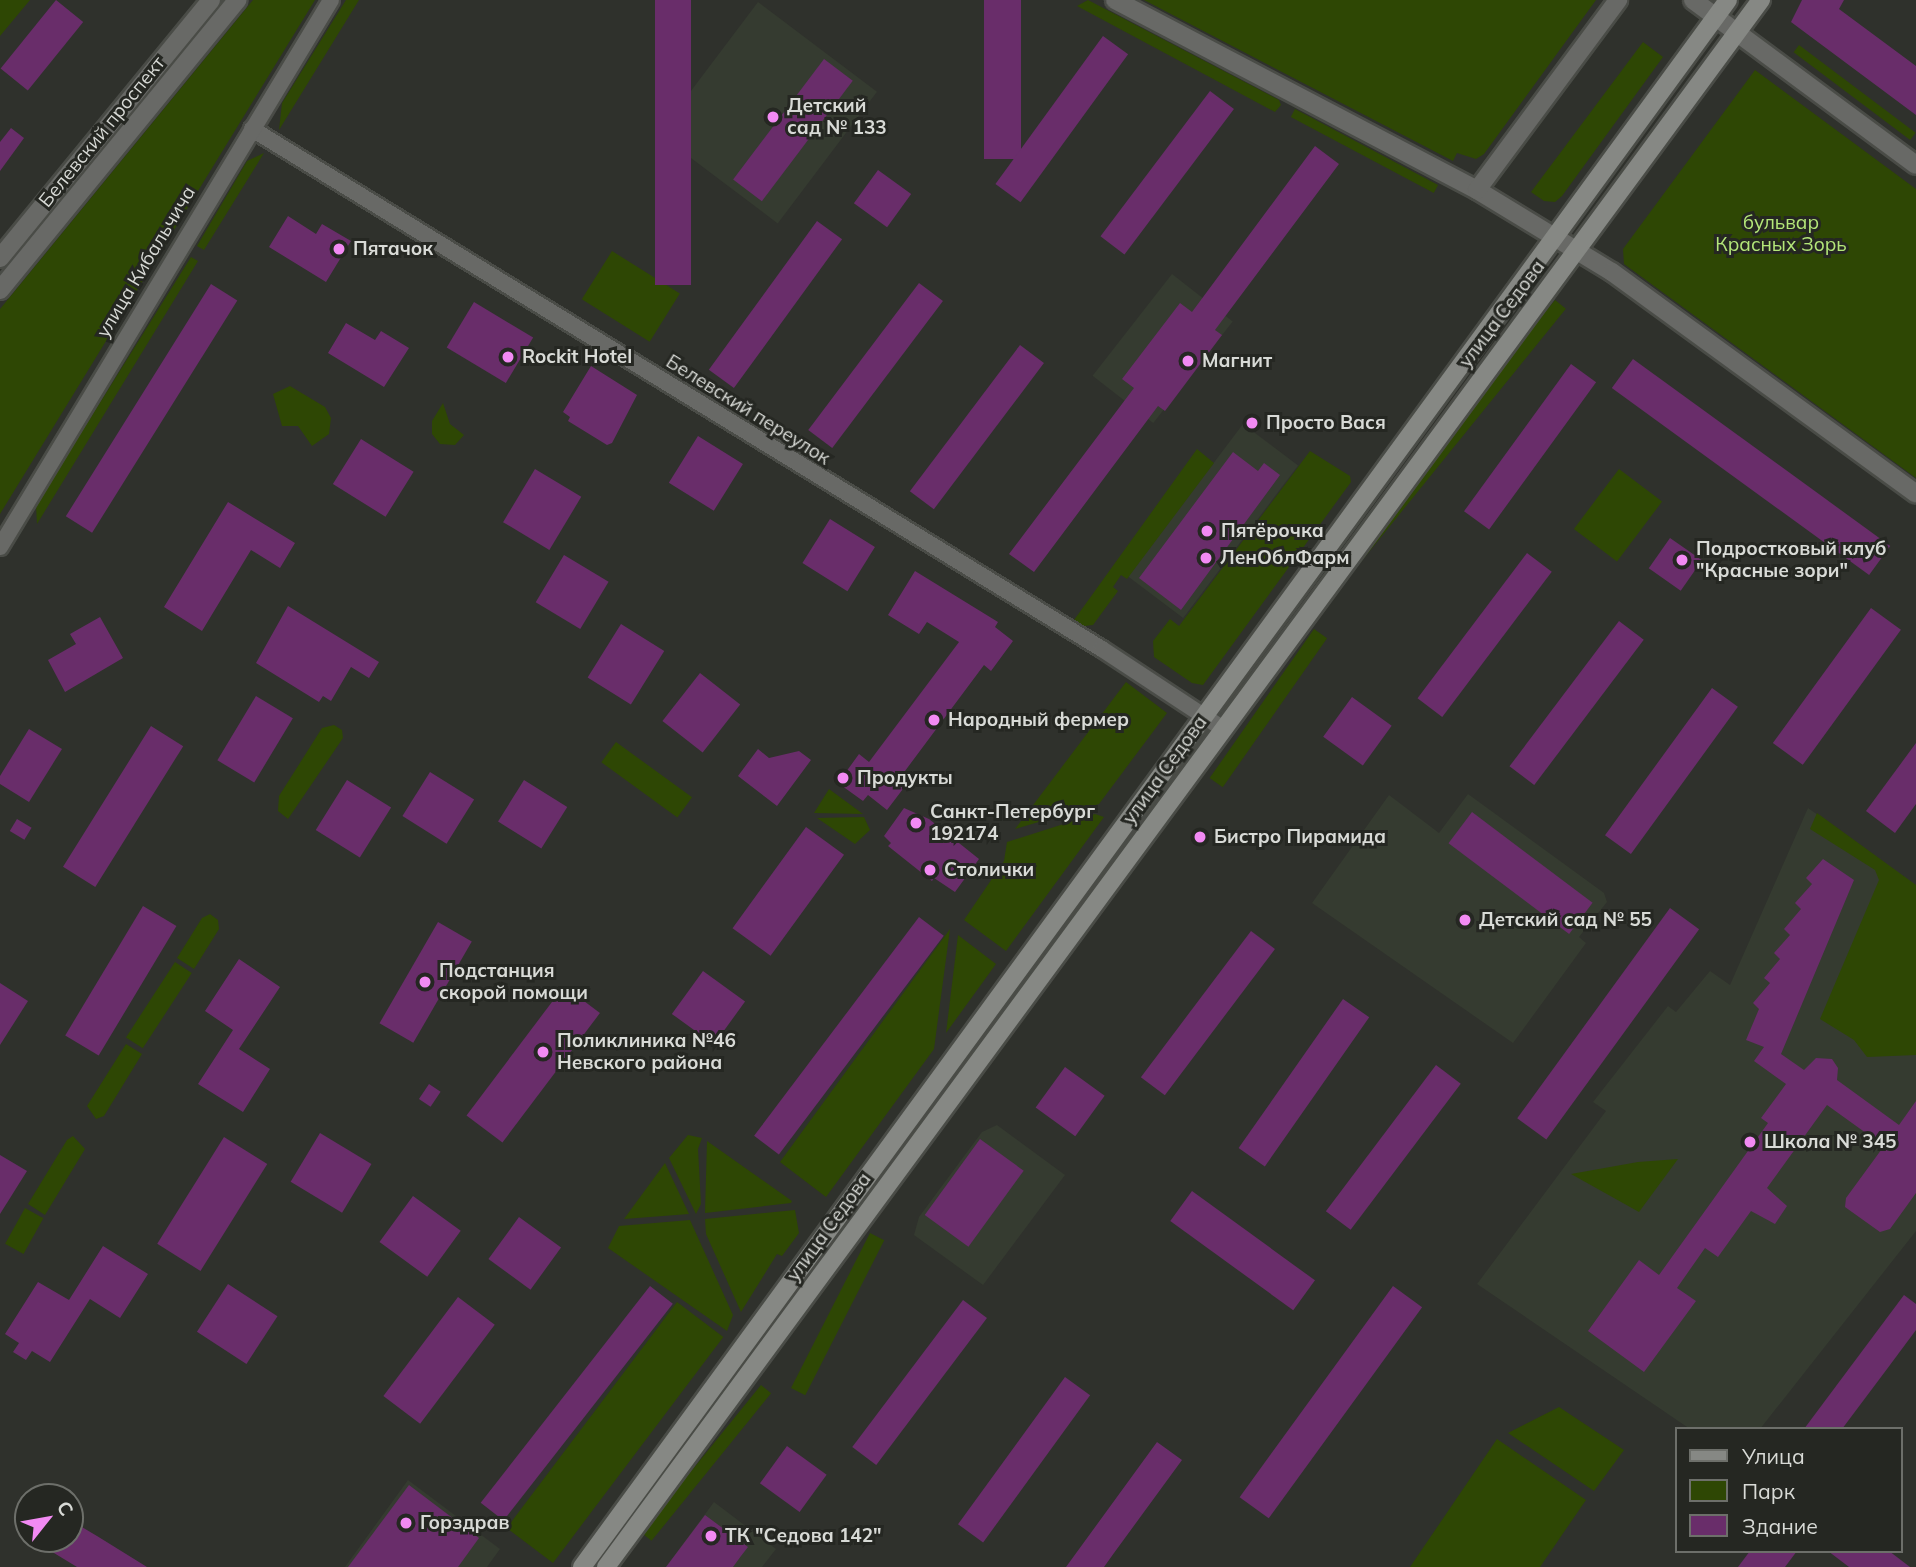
<!DOCTYPE html>
<html>
<head>
<meta charset="utf-8">
<style>
  body { margin:0 }
  #map { position:relative; width:1916px; height:1567px; overflow:hidden; background:#2f312c; font-family:Mulish,sans-serif }
  div>[style] { position:absolute }
  .built>* { inset:0; background:#353b30; transform-origin:0 0 }
  .green>* { inset:0; background:#2e4704; transform-origin:0 0 }
  .building>* { inset:0; background:#692d6a; transform-origin:0 0 }
  .roads { filter:drop-shadow(2px 0 #4a4c47) drop-shadow(-2px 0 #4a4c47) drop-shadow(0 2px #4a4c47) drop-shadow(0 -2px #4a4c47) }
  .minor>* { height:16px; margin:-8px; padding:0 8px; transform-origin:8px; border-radius:8px; background:#686966 }
  .tertiary>* { height:18px; margin:-9px; padding:0 9px; transform-origin:9px; border-radius:9px; background:#686966 }
  .secondary>* { height:18px; margin:-9px; padding:0 9px; transform-origin:9px; border-radius:9px; background:#868884 }
  .dots>* { width:19px; height:19px; translate:-50% -50%; box-sizing:border-box; border:4px solid #252722; border-radius:50% }
  span { translate:-50% -50%; white-space:nowrap; text-align:center; line-height:1.15; -webkit-text-stroke:6px #252722; paint-order:stroke }
  .poi-label { font-size:19px; color:#d8dad6; font-weight:700 }
  .left { translate:0 -50%; text-align:left }
  .street-label { font-size:19px; color:#d8dad6 }
  .park-label { font-size:19px; color:#b4e779 }
  .legend { position:absolute; left:1675px; top:1427px; width:228px; height:126px; box-sizing:border-box; background:#252722; border:2px solid #6d6f6a; margin:0; padding:9px 12px; list-style:none; font-size:21px; color:#d8dad6 }
  .legend li { display:flex; align-items:center; gap:14px; height:35px }
  .legend b { width:35px; border:2px solid #6d6f6a }
  .north { position:absolute; left:14px; top:1483px; width:70px; height:70px; box-sizing:border-box; background:#252722; border:2px solid #6d6f6a; border-radius:50%; rotate:59deg; font-size:19px; font-weight:700; line-height:28px; text-align:center; color:#d8dad6 }
  .north::after { content:''; display:block; margin:auto; width:24px; height:32px; background:#f28af3; clip-path:polygon(50% 0,100% 100%,50% 72%,0 100%) }
</style>
</head>
<body>
<div id="map">
  <div class="built">
    <i style="left:758px;top:2px;width:149px;height:165px;rotate:37deg"></i>
    <i style="left:1172px;top:274px;width:77px;height:129px;rotate:38deg"></i>
    <i style="left:1243px;top:424px;width:69px;height:191px;rotate:37deg"></i>
    <i style="clip-path:polygon(1468px 794px,1604px 893px,1607px 902px,1579px 937px,1586px 943px,1513px 1043px,1312px 903px,1389px 795px,1439px 833px)"></i>
    <i style="clip-path:polygon(1808px 808px,1916px 885px,1916px 1231px,1760px 1429px,1690px 1429px,1477px 1284px,1606px 1111px,1593px 1102px,1668px 1006px,1676px 1012px,1710px 971px,1730px 985px)"></i>
    <i style="clip-path:polygon(997px 1125px,1065px 1175px,983px 1285px,914px 1235px,919px 1217px,982px 1132px)"></i>
    <i style="clip-path:polygon(408px 1480px,500px 1549px,487px 1567px,345px 1567px)"></i>
    <i style="clip-path:polygon(714px 1502px,776px 1549px,762px 1567px,666px 1567px)"></i>
  </div>
  <div class="green">
    <i style="clip-path:polygon(0 0,30px 0,0 36px)"></i>
    <i style="clip-path:polygon(253px 0,315px 0,0 514px,0 309px)"></i>
    <i style="clip-path:polygon(346px 0,359px 0,279px 130px,282px 103px)"></i>
    <i style="clip-path:polygon(1088px 0,1279px 100px,1281px 105px,1275px 112px,1077px 6px)"></i>
    <i style="clip-path:polygon(1144px 0,1596px 0,1484px 154px,1476px 159px,1457px 153px,1453px 161px)"></i>
    <i style="clip-path:polygon(1643px 42px,1663px 57px,1562px 196px,1555px 202px,1544px 201px,1531px 192px)"></i>
    <i style="left:1799px;top:45px;width:146px;height:9px;rotate:37deg"></i>
    <i style="clip-path:polygon(1755px 70px,1916px 189px,1916px 478px,1624px 264px,1623px 249px)"></i>
    <i style="left:1295px;top:109px;width:162px;height:9px;rotate:28deg"></i>
    <i style="clip-path:polygon(264px 153px,204px 250px,197px 246px,247px 161px)"></i>
    <i style="left:612px;top:251px;width:80px;height:57px;rotate:32deg"></i>
    <i style="clip-path:polygon(191px 257px,198px 261px,37px 524px,36px 505px)"></i>
    <i style="left:1555px;top:300px;width:14px;height:396px;rotate:39deg"></i>
    <i style="clip-path:polygon(290px 386px,325px 407px,331px 418px,329px 434px,312px 446px,298px 426px,282px 426px,273px 394px)"></i>
    <i style="clip-path:polygon(443px 403px,450px 424px,464px 435px,455px 445px,440px 444px,432px 434px,432px 421px)"></i>
    <i style="clip-path:polygon(1197px 449px,1214px 463px,1127px 579px,1121px 575px,1113px 587px,1118px 591px,1093px 625px,1084px 626px,1074px 620px)"></i>
    <i style="clip-path:polygon(1310px 451px,1350px 476px,1351px 482px,1203px 685px,1192px 683px,1154px 657px,1153px 641px,1170px 619px,1179px 626px)"></i>
    <i style="left:1619px;top:469px;width:54px;height:75px;rotate:37deg"></i>
    <i style="left:1314px;top:629px;width:16px;height:182px;rotate:35deg"></i>
    <i style="clip-path:polygon(1126px 682px,1167px 713px,1099px 804px,1015px 829px)"></i>
    <i style="clip-path:polygon(334px 725px,342px 730px,343px 738px,288px 819px,278px 811px,279px 796px,322px 728px)"></i>
    <i style="left:616px;top:742px;width:94px;height:25px;rotate:36deg"></i>
    <i style="clip-path:polygon(829px 789px,863px 814px,814px 813px)"></i>
    <i style="clip-path:polygon(1817px 813px,1916px 885px,1916px 1055px,1867px 1057px,1854px 1040px,1820px 1019px,1879px 880px,1875px 870px,1810px 829px)"></i>
    <i style="clip-path:polygon(1095px 814px,1104px 817px,1006px 951px,964px 920px,1004px 861px,1007px 842px)"></i>
    <i style="clip-path:polygon(864px 817px,870px 830px,855px 844px,817px 818px)"></i>
    <i style="clip-path:polygon(210px 914px,218px 920px,219px 929px,194px 969px,177px 958px,202px 918px)"></i>
    <i style="clip-path:polygon(950px 929px,934px 1049px,826px 1197px,780px 1162px)"></i>
    <i style="clip-path:polygon(958px 935px,996px 964px,946px 1033px)"></i>
    <i style="left:175px;top:962px;width:20px;height:90px;rotate:33deg"></i>
    <i style="clip-path:polygon(126px 1044px,142px 1054px,104px 1116px,96px 1119px,87px 1106px)"></i>
    <i style="clip-path:polygon(688px 1135px,702px 1138px,698px 1149px,701px 1204px,696px 1214px,669px 1158px)"></i>
    <i style="clip-path:polygon(73px 1136px,85px 1149px,45px 1215px,28px 1204px,67px 1140px)"></i>
    <i style="clip-path:polygon(707px 1141px,792px 1201px,791px 1203px,705px 1213px)"></i>
    <i style="clip-path:polygon(1678px 1159px,1639px 1212px,1571px 1174px,1638px 1162px)"></i>
    <i style="clip-path:polygon(665px 1163px,689px 1214px,624px 1219px)"></i>
    <i style="left:25px;top:1208px;width:21px;height:41px;rotate:29deg"></i>
    <i style="clip-path:polygon(795px 1210px,799px 1233px,782px 1256px,777px 1254px,741px 1312px,706px 1234px,705px 1219px)"></i>
    <i style="clip-path:polygon(690px 1220px,733px 1315px,727px 1331px,608px 1248px,619px 1226px)"></i>
    <i style="left:870px;top:1233px;width:16px;height:174px;rotate:27deg"></i>
    <i style="left:677px;top:1302px;width:58px;height:283px;rotate:37deg"></i>
    <i style="left:761px;top:1385px;width:13px;height:190px;rotate:39deg"></i>
    <i style="clip-path:polygon(1559px 1407px,1624px 1450px,1594px 1491px,1508px 1433px)"></i>
    <i style="clip-path:polygon(1497px 1439px,1586px 1500px,1540px 1567px,1410px 1567px)"></i>
  </div>
  <div class="building">
    <i style="left:56px;top:0;width:35px;height:88px;rotate:39deg"></i>
    <i style="left:655px;top:0;width:36px;height:285px"></i>
    <i style="left:984px;top:0;width:37px;height:159px"></i>
    <i style="clip-path:polygon(1802px 0,1844px 0,1839px 9px,1916px 66px,1916px 115px,1791px 22px)"></i>
    <i style="left:1103px;top:36px;width:31px;height:183px;rotate:36deg"></i>
    <i style="left:824px;top:59px;width:36px;height:151px;rotate:37deg"></i>
    <i style="left:1210px;top:91px;width:30px;height:182px;rotate:37deg"></i>
    <i style="clip-path:polygon(11px 128px,24px 138px,0 171px,0 142px)"></i>
    <i style="clip-path:polygon(1315px 146px,1339px 164px,1215px 330px,1222px 335px,1165px 411px,1158px 406px,1034px 572px,1009px 554px,1134px 388px,1122px 379px,1180px 303px,1192px 312px)"></i>
    <i style="left:878px;top:170px;width:41px;height:41px;rotate:36deg"></i>
    <i style="clip-path:polygon(288px 216px,316px 234px,322px 224px,351px 241px,326px 282px,269px 247px)"></i>
    <i style="left:817px;top:221px;width:31px;height:184px;rotate:36deg"></i>
    <i style="left:919px;top:283px;width:30px;height:184px;rotate:37deg"></i>
    <i style="left:211px;top:284px;width:31px;height:274px;rotate:32deg"></i>
    <i style="left:474px;top:302px;width:69px;height:53px;rotate:31deg"></i>
    <i style="clip-path:polygon(346px 323px,375px 340px,381px 331px,409px 348px,384px 387px,328px 353px)"></i>
    <i style="left:1020px;top:345px;width:30px;height:183px;rotate:37deg"></i>
    <i style="left:1633px;top:359px;width:318px;height:36px;rotate:36deg"></i>
    <i style="left:1571px;top:364px;width:31px;height:182px;rotate:36deg"></i>
    <i style="clip-path:polygon(591px 366px,637px 395px,612px 443px,607px 445px,568px 421px,570px 417px,563px 412px)"></i>
    <i style="left:698px;top:436px;width:53px;height:55px;rotate:32deg"></i>
    <i style="left:361px;top:439px;width:62px;height:53px;rotate:32deg"></i>
    <i style="clip-path:polygon(1233px 452px,1258px 471px,1264px 463px,1280px 475px,1181px 610px,1139px 578px)"></i>
    <i style="left:535px;top:469px;width:54px;height:62px;rotate:31deg"></i>
    <i style="clip-path:polygon(228px 502px,295px 543px,280px 568px,251px 550px,202px 631px,164px 607px)"></i>
    <i style="left:830px;top:519px;width:53px;height:52px;rotate:32deg"></i>
    <i style="left:1670px;top:538px;width:39px;height:37px;rotate:35deg"></i>
    <i style="left:1527px;top:553px;width:31px;height:182px;rotate:37deg"></i>
    <i style="left:564px;top:555px;width:52px;height:55px;rotate:31deg"></i>
    <i style="clip-path:polygon(915px 571px,998px 622px,995px 627px,1013px 641px,991px 671px,984px 665px,902px 775px,909px 781px,887px 810px,868px 795px,863px 801px,838px 783px,859px 754px,869px 762px,959px 642px,927px 622px,919px 634px,888px 615px)"></i>
    <i style="clip-path:polygon(288px 606px,379px 662px,369px 678px,351px 667px,331px 701px,323px 696px,319px 702px,256px 663px)"></i>
    <i style="left:1871px;top:608px;width:37px;height:167px;rotate:36deg"></i>
    <i style="clip-path:polygon(100px 617px,123px 658px,65px 692px,48px 660px,76px 644px,70px 634px)"></i>
    <i style="left:1619px;top:621px;width:31px;height:182px;rotate:37deg"></i>
    <i style="left:621px;top:624px;width:51px;height:63px;rotate:32deg"></i>
    <i style="left:700px;top:673px;width:51px;height:61px;rotate:38deg"></i>
    <i style="left:1712px;top:688px;width:32px;height:182px;rotate:36deg"></i>
    <i style="left:256px;top:696px;width:43px;height:75px;rotate:31deg"></i>
    <i style="left:1352px;top:697px;width:49px;height:49px;rotate:36deg"></i>
    <i style="left:151px;top:726px;width:38px;height:166px;rotate:32deg"></i>
    <i style="clip-path:polygon(29px 729px,62px 749px,29px 802px,0 784px,0 776px)"></i>
    <i style="clip-path:polygon(1916px 743px,1916px 804px,1895px 833px,1866px 811px)"></i>
    <i style="clip-path:polygon(758px 749px,769px 758px,799px 751px,811px 760px,777px 806px,738px 776px)"></i>
    <i style="left:430px;top:772px;width:52px;height:52px;rotate:32deg"></i>
    <i style="left:347px;top:780px;width:52px;height:59px;rotate:32deg"></i>
    <i style="left:524px;top:780px;width:51px;height:49px;rotate:32deg"></i>
    <i style="clip-path:polygon(904px 808px,929px 819px,979px 859px,955px 892px,934px 878px,932px 881px,888px 846px,891px 843px,884px 836px)"></i>
    <i style="left:1472px;top:812px;width:151px;height:39px;rotate:37deg"></i>
    <i style="left:17px;top:819px;width:17px;height:14px;rotate:31deg"></i>
    <i style="left:806px;top:827px;width:47px;height:125px;rotate:36deg"></i>
    <i style="clip-path:polygon(1823px 859px,1854px 880px,1781px 1054px,1804px 1070px,1816px 1058px,1832px 1059px,1838px 1068px,1837px 1080px,1899px 1125px,1916px 1101px,1916px 1193px,1890px 1229px,1880px 1232px,1845px 1207px,1846px 1198px,1884px 1146px,1827px 1105px,1767px 1188px,1787px 1206px,1775px 1224px,1751px 1211px,1718px 1257px,1705px 1248px,1677px 1288px,1696px 1301px,1644px 1372px,1588px 1331px,1639px 1260px,1659px 1275px,1768px 1123px,1761px 1118px,1786px 1084px,1754px 1061px,1764px 1047px,1746px 1040px,1759px 1009px,1753px 1003px,1770px 983px,1764px 978px,1780px 959px,1774px 953px,1790px 935px,1784px 929px,1801px 909px,1795px 903px,1812px 884px,1806px 878px)"></i>
    <i style="left:143px;top:906px;width:39px;height:151px;rotate:31deg"></i>
    <i style="left:1670px;top:908px;width:36px;height:260px;rotate:36deg"></i>
    <i style="left:919px;top:917px;width:31px;height:274px;rotate:37deg"></i>
    <i style="left:438px;top:922px;width:39px;height:117px;rotate:30deg"></i>
    <i style="left:1251px;top:931px;width:30px;height:183px;rotate:37deg"></i>
    <i style="clip-path:polygon(239px 959px,280px 987px,239px 1049px,270px 1069px,243px 1112px,198px 1084px,233px 1030px,205px 1011px)"></i>
    <i style="left:703px;top:971px;width:52px;height:53px;rotate:36deg"></i>
    <i style="clip-path:polygon(0 983px,28px 1001px,0 1045px)"></i>
    <i style="left:564px;top:986px;width:45px;height:162px;rotate:37deg"></i>
    <i style="left:1343px;top:999px;width:32px;height:182px;rotate:35deg"></i>
    <i style="left:1436px;top:1065px;width:31px;height:183px;rotate:37deg"></i>
    <i style="left:1065px;top:1067px;width:49px;height:50px;rotate:36deg"></i>
    <i style="left:429px;top:1084px;width:14px;height:18px;rotate:34deg"></i>
    <i style="left:320px;top:1133px;width:60px;height:57px;rotate:31deg"></i>
    <i style="left:224px;top:1137px;width:51px;height:126px;rotate:32deg"></i>
    <i style="left:980px;top:1139px;width:54px;height:94px;rotate:36deg"></i>
    <i style="clip-path:polygon(0 1155px,27px 1171px,0 1214px)"></i>
    <i style="left:1192px;top:1191px;width:152px;height:37px;rotate:36deg"></i>
    <i style="left:413px;top:1196px;width:59px;height:57px;rotate:36deg"></i>
    <i style="left:519px;top:1217px;width:52px;height:52px;rotate:36deg"></i>
    <i style="clip-path:polygon(103px 1246px,148px 1274px,120px 1318px,90px 1299px,50px 1362px,32px 1351px,26px 1360px,13px 1352px,19px 1343px,5px 1334px,38px 1282px,69px 1300px)"></i>
    <i style="left:228px;top:1284px;width:59px;height:57px;rotate:33deg"></i>
    <i style="left:650px;top:1286px;width:29px;height:275px;rotate:38deg"></i>
    <i style="left:1393px;top:1286px;width:36px;height:261px;rotate:36deg"></i>
    <i style="clip-path:polygon(1904px 1295px,1916px 1304px,1916px 1330px,1887px 1369px,1842px 1429px,1804px 1429px)"></i>
    <i style="left:458px;top:1297px;width:46px;height:124px;rotate:37deg"></i>
    <i style="left:963px;top:1300px;width:30px;height:184px;rotate:37deg"></i>
    <i style="left:1065px;top:1377px;width:31px;height:182px;rotate:36deg"></i>
    <i style="clip-path:polygon(1157px 1442px,1182px 1460px,1114px 1553px,1104px 1567px,1066px 1567px)"></i>
    <i style="left:787px;top:1446px;width:49px;height:46px;rotate:36deg"></i>
    <i style="clip-path:polygon(409px 1485px,479px 1538px,458px 1567px,348px 1567px)"></i>
    <i style="clip-path:polygon(705px 1515px,748px 1547px,741px 1556px,733px 1567px,666px 1567px)"></i>
    <i style="clip-path:polygon(70px 1520px,97px 1536px,147px 1567px,77px 1567px,31px 1539px,70px 1539px)"></i>
    <i style="clip-path:polygon(1750px 1551px,1797px 1551px,1785px 1567px,1738px 1567px)"></i>
    <i style="clip-path:polygon(1828px 1551px,1889px 1551px,1910px 1567px,1849px 1567px)"></i>
  </div>
  <div class="roads">
    <div class="minor">
      <i style="left:252px;top:129px;width:996px;rotate:31.46deg"></i>
      <i style="left:1102px;top:649px;width:144px;rotate:33.4deg"></i>
      <i style="left:0;top:547px;width:639px;rotate:-58.82deg"></i>
    </div>
    <div class="tertiary">
      <i style="left:1115px;top:0;width:409px;rotate:27.7deg"></i>
      <i style="left:1477px;top:190px;width:158px;rotate:31.3deg"></i>
      <i style="left:1612px;top:272px;width:376px;rotate:36.1deg"></i>
      <i style="left:1693px;top:0;width:277px;rotate:36.5deg"></i>
      <i style="left:1477px;top:190px;width:237px;rotate:-53.4deg"></i>
      <i style="left:0;top:258px;width:333px;rotate:-50.7deg"></i>
      <i style="left:0;top:290px;width:375px;rotate:-50.7deg"></i>
    </div>
    <div class="secondary">
      <i style="left:582px;top:1567px;width:1941px;rotate:-53.82deg"></i>
      <i style="left:606px;top:1567px;width:1947px;rotate:-53.61deg"></i>
    </div>
  </div>
  <div class="dots">
    <i style="left:773px;top:117px;background:#f28af3"></i>
    <i style="left:339px;top:249px;background:#f28af3"></i>
    <i style="left:508px;top:357px;background:#f28af3"></i>
    <i style="left:1188px;top:361px;background:#f28af3"></i>
    <i style="left:1252px;top:423px;background:#f28af3"></i>
    <i style="left:1207px;top:531px;background:#f28af3"></i>
    <i style="left:1206px;top:558px;background:#f28af3"></i>
    <i style="left:1682px;top:560px;background:#f28af3"></i>
    <i style="left:934px;top:720px;background:#f28af3"></i>
    <i style="left:843px;top:778px;background:#f28af3"></i>
    <i style="left:916px;top:823px;background:#f28af3"></i>
    <i style="left:1200px;top:837px;background:#f28af3"></i>
    <i style="left:930px;top:870px;background:#f28af3"></i>
    <i style="left:1465px;top:920px;background:#f28af3"></i>
    <i style="left:425px;top:982px;background:#f28af3"></i>
    <i style="left:543px;top:1052px;background:#f28af3"></i>
    <i style="left:1750px;top:1142px;background:#f28af3"></i>
    <i style="left:406px;top:1523px;background:#f28af3"></i>
    <i style="left:711px;top:1536px;background:#f28af3"></i>
  </div>
  <div class="poi-label">
    <span class="left" style="left:787px;top:117px">Детский<br>сад № 133</span>
    <span class="left" style="left:353px;top:249px">Пятачок</span>
    <span class="left" style="left:522px;top:357px">Rockit Hotel</span>
    <span class="left" style="left:1202px;top:361px">Магнит</span>
    <span class="left" style="left:1266px;top:423px">Просто Вася</span>
    <span class="left" style="left:1221px;top:531px">Пятёрочка</span>
    <span class="left" style="left:1696px;top:560px">Подростковый клуб<br>"Красные зори"</span>
    <span class="left" style="left:1220px;top:558px">ЛенОблФарм</span>
    <span class="left" style="left:948px;top:720px">Народный фермер</span>
    <span class="left" style="left:857px;top:778px">Продукты</span>
    <span class="left" style="left:930px;top:823px">Санкт-Петербург<br>192174</span>
    <span class="left" style="left:1214px;top:837px">Бистро Пирамида</span>
    <span class="left" style="left:944px;top:870px">Столички</span>
    <span class="left" style="left:1479px;top:920px">Детский сад № 55</span>
    <span class="left" style="left:439px;top:982px">Подстанция<br>скорой помощи</span>
    <span class="left" style="left:557px;top:1052px">Поликлиника №46<br>Невского района</span>
    <span class="left" style="left:1764px;top:1142px">Школа № 345</span>
    <span class="left" style="left:420px;top:1523px">Горздрав</span>
    <span class="left" style="left:725px;top:1536px">ТК "Седова 142"</span>
  </div>
  <div class="street-label">
    <span style="left:102px;top:132px;rotate:-51deg">Белевский проспект</span>
    <span style="left:146px;top:262px;rotate:-59deg">улица Кибальчича</span>
    <span style="left:1502px;top:314px;rotate:-53deg">улица Седова</span>
    <span style="left:748px;top:410px;rotate:32deg">Белевский переулок</span>
    <span style="left:1165px;top:770px;rotate:-54deg">улица Седова</span>
    <span style="left:829px;top:1227px;rotate:-54deg">улица Седова</span>
  </div>
  <div class="park-label">
    <span style="left:1781px;top:234px">бульвар<br>Красных Зорь</span>
  </div>
  <ul class="legend">
  <li><b style="height:9px;background:#868884"></b>Улица</li>
  <li><b style="height:19px;background:#2e4704"></b>Парк</li>
  <li><b style="height:19px;background:#692d6a"></b>Здание</li>
  </ul>
  <div class="north">С</div>
</div>
</body>
</html>
